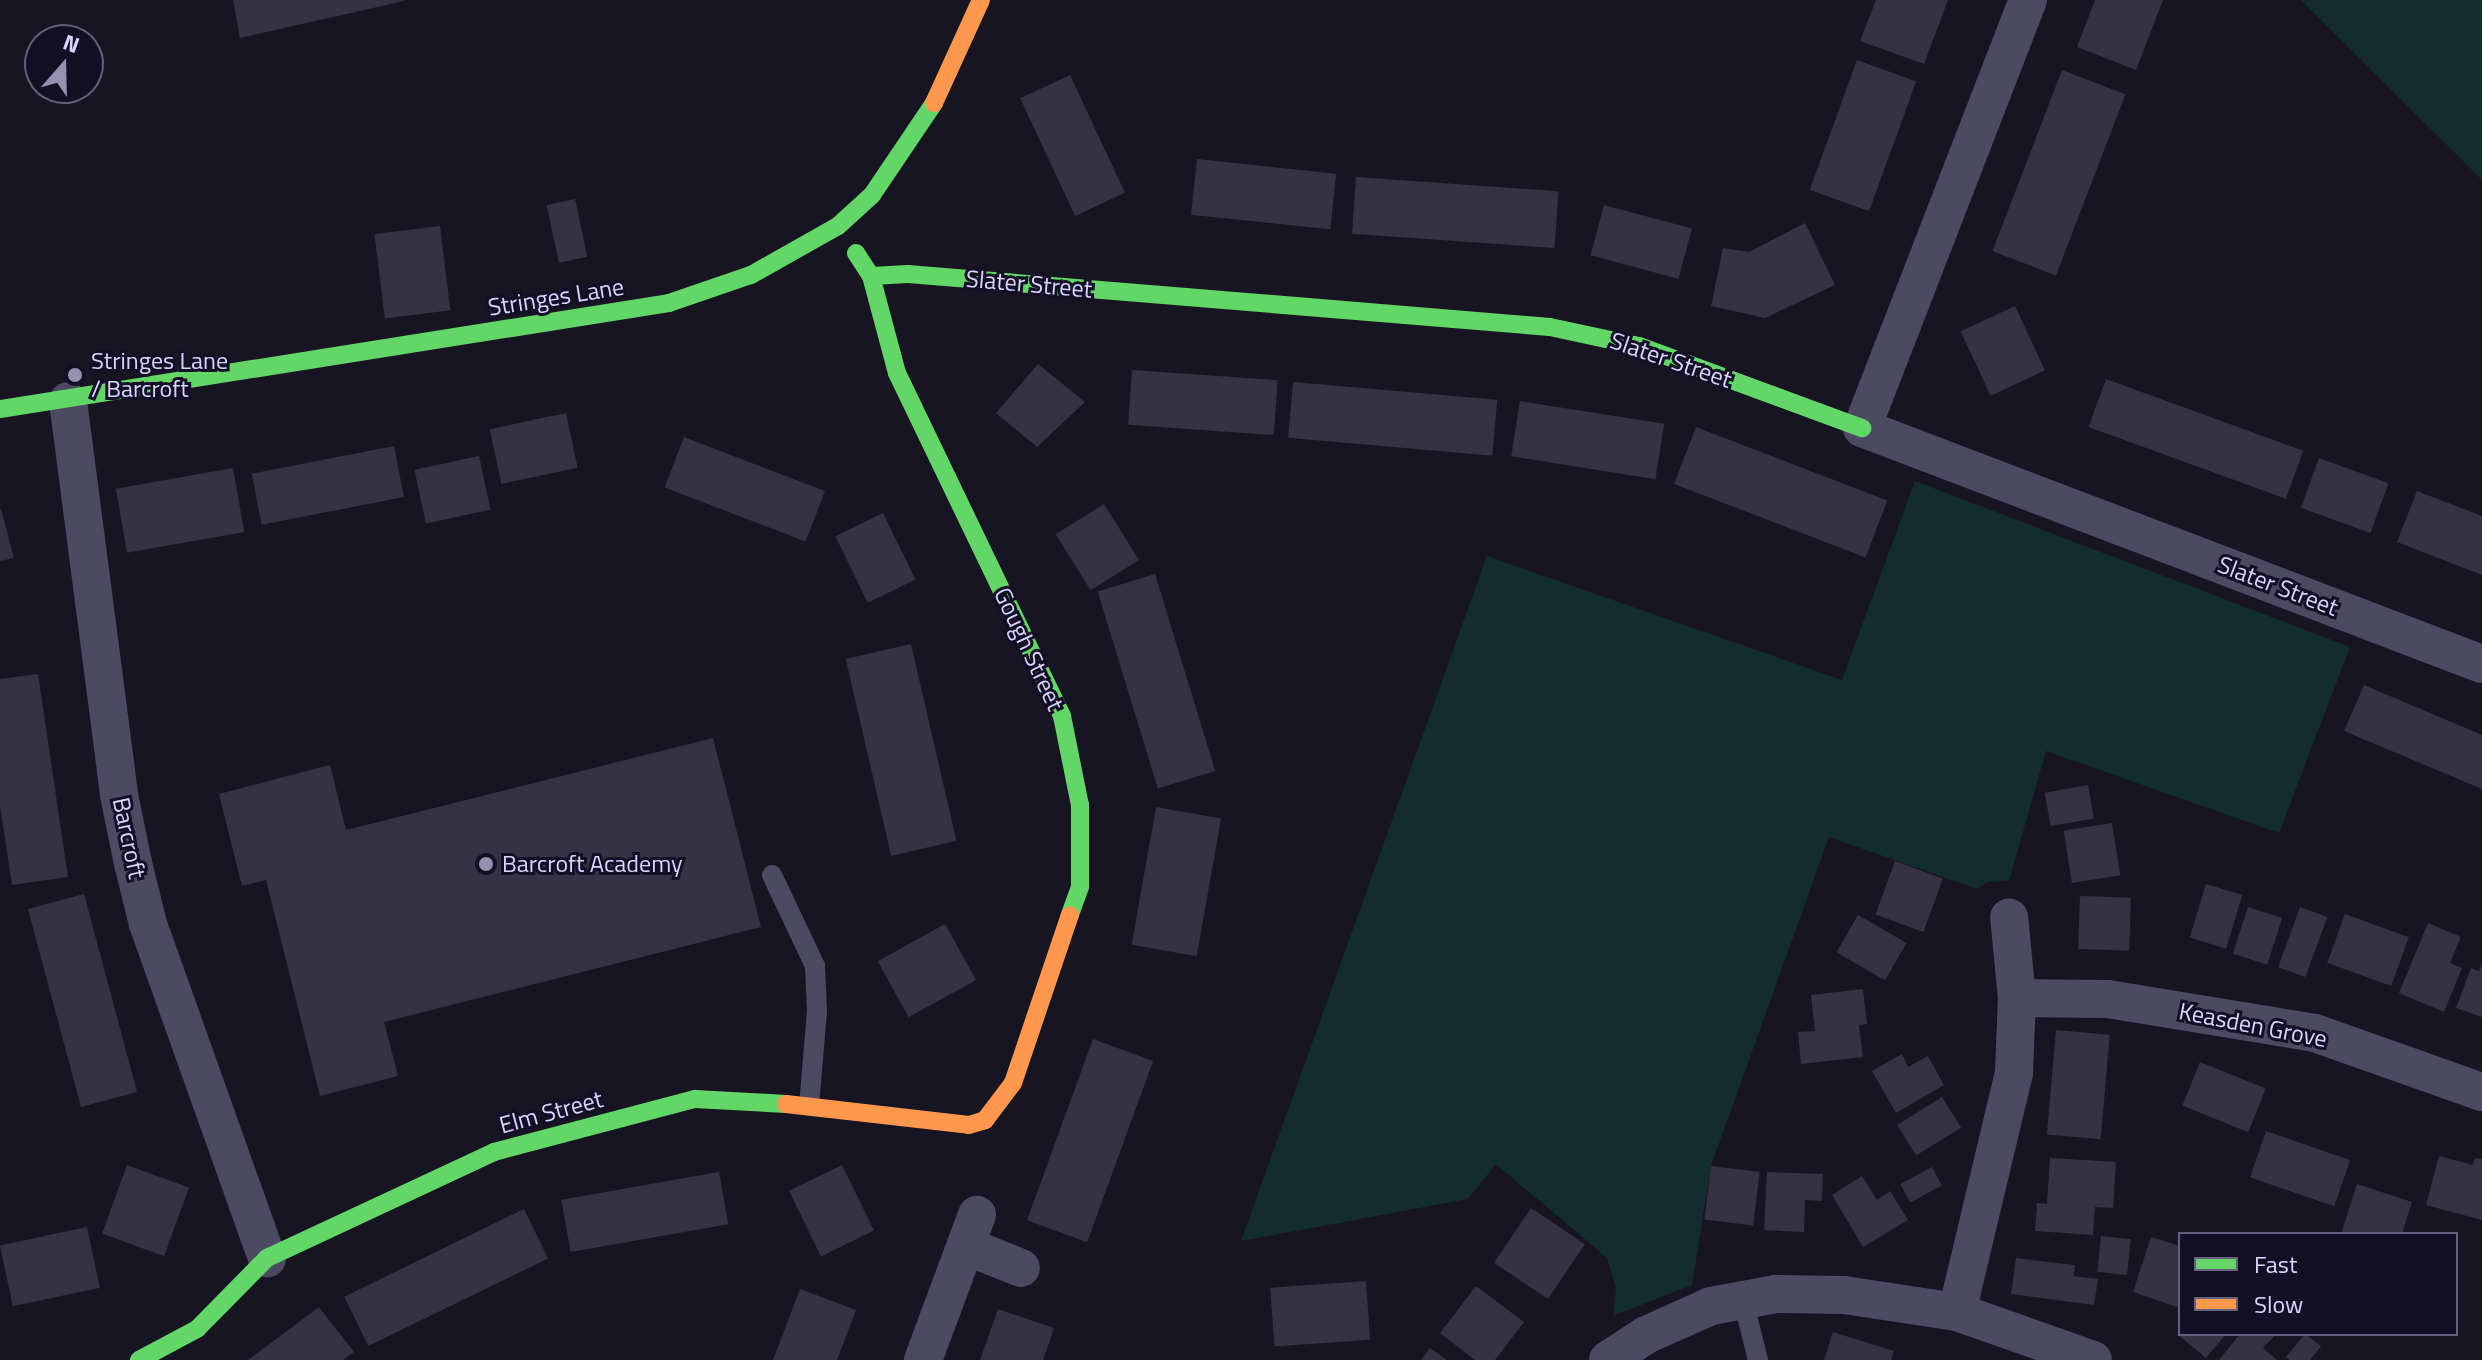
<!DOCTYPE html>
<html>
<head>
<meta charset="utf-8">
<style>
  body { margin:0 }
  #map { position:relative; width:2482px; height:1360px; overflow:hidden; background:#161521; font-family:"Titillium Web",sans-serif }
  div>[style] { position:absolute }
  .green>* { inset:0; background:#132c2d }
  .building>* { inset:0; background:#353343; transform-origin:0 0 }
  .lane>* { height:20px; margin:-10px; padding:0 10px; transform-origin:10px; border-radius:10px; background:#4b4a62 }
  .street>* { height:38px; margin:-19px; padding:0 19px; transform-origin:19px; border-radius:19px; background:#4b4a62 }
  .fast>* { height:18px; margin:-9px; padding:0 9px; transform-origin:9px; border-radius:9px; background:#63d668 }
  .slow>* { height:18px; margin:-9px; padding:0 9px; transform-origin:9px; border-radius:9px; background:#ff974d }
  .dots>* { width:22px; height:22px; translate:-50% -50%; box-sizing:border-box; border:4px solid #131026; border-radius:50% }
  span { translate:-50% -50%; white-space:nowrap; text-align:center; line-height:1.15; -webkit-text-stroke:6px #131026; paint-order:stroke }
  .street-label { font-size:24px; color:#dad5ff }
  .poi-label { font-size:24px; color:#dad5ff }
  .left { translate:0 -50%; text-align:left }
  .legend { position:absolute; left:2178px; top:1232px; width:280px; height:104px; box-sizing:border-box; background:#131026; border:2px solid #635f7d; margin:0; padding:10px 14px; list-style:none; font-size:24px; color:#dad5ff }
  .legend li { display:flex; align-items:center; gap:16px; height:40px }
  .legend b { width:40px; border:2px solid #635f7d }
  .north { position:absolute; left:24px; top:24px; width:80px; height:80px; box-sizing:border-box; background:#131026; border:2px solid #635f7d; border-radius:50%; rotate:20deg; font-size:22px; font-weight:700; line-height:32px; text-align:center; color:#dad5ff }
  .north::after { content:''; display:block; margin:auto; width:28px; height:36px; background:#9592b1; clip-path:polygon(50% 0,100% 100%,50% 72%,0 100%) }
</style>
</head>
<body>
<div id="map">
  <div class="green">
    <i style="clip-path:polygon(2301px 0,2482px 0,2482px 180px)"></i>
    <i style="clip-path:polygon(1915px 481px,2350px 647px,2279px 833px,2046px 751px,2009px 881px,1987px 882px,1977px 889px,1829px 837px,1711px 1166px,1692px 1285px,1613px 1316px,1616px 1288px,1607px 1258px,1496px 1164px,1468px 1199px,1241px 1241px,1487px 556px,1842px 680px)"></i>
  </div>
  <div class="building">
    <i style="clip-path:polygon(233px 0,404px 0,404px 1px,240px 38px)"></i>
    <i style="clip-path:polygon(1876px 0,1948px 0,1924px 64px,1860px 41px)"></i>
    <i style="clip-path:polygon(2095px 0,2163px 0,2136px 70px,2077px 47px)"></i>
    <i style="left:1857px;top:60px;width:63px;height:138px;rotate:20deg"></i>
    <i style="left:2062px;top:70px;width:68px;height:194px;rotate:21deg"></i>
    <i style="left:1070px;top:75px;width:130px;height:55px;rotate:65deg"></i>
    <i style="left:1197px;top:159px;width:140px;height:56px;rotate:6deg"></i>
    <i style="left:1356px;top:177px;width:203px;height:57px;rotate:4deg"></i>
    <i style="left:575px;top:199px;width:59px;height:29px;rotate:78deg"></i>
    <i style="left:1604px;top:205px;width:91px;height:52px;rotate:15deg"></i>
    <i style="clip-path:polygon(1805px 223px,1835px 285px,1765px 318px,1711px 306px,1723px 248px,1749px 252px)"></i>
    <i style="left:440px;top:226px;width:85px;height:66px;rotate:83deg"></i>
    <i style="left:2015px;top:306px;width:71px;height:60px;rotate:65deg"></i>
    <i style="clip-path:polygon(1038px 364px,1085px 402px,1037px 447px,996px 413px)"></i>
    <i style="left:1132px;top:370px;width:146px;height:55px;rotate:4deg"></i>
    <i style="left:2106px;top:379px;width:210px;height:51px;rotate:20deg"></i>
    <i style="left:1293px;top:382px;width:205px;height:56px;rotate:5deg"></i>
    <i style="left:1520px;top:401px;width:146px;height:56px;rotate:9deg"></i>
    <i style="left:566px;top:413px;width:56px;height:78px;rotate:78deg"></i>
    <i style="left:1696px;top:427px;width:205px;height:61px;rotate:21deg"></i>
    <i style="left:684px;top:437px;width:151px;height:54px;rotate:21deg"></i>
    <i style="left:394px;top:446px;width:52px;height:145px;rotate:79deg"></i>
    <i style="left:479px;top:456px;width:55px;height:66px;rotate:78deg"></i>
    <i style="left:2319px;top:458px;width:74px;height:53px;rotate:20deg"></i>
    <i style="left:233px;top:468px;width:65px;height:119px;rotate:80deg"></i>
    <i style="clip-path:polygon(2417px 491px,2482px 516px,2482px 575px,2397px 542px)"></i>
    <i style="left:1104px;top:504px;width:66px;height:57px;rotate:58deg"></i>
    <i style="clip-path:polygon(1px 509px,14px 558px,0 561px,0 510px)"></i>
    <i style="left:883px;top:513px;width:74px;height:53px;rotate:64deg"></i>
    <i style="left:1155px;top:574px;width:206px;height:60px;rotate:73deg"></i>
    <i style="left:911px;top:644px;width:202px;height:67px;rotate:77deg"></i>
    <i style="clip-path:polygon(38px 674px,68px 877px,12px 885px,0 805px,0 679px)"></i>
    <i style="clip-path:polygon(2364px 685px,2482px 735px,2482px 789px,2344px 731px)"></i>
    <i style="clip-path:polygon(713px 738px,761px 927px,384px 1022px,398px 1076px,320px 1096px,266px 880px,242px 886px,219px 794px,330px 765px,346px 830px)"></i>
    <i style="left:2088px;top:785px;width:34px;height:44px;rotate:80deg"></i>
    <i style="left:1156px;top:807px;width:66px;height:140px;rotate:10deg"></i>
    <i style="left:2112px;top:823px;width:53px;height:49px;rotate:81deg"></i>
    <i style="left:1895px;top:861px;width:51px;height:57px;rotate:20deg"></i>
    <i style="left:2206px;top:884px;width:38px;height:56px;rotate:17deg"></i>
    <i style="left:84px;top:894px;width:205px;height:58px;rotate:75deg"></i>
    <i style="left:2080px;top:896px;width:51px;height:53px;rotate:2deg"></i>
    <i style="left:2248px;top:907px;width:36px;height:49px;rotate:18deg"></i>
    <i style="left:2300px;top:907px;width:29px;height:64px;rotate:20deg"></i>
    <i style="left:2345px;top:914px;width:68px;height:52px;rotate:20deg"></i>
    <i style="left:1858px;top:915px;width:56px;height:43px;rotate:30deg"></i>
    <i style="clip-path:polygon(2428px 923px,2461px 937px,2450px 963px,2462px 968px,2444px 1012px,2399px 993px)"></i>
    <i style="left:945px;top:924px;width:64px;height:77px;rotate:61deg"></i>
    <i style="clip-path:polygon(2482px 963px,2482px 1017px,2456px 1008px,2471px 968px,2479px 971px)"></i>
    <i style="clip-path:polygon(1863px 989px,1867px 1024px,1859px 1025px,1863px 1057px,1801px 1064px,1798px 1032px,1815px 1031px,1811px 995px)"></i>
    <i style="left:2056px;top:1030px;width:54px;height:105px;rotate:5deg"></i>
    <i style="left:1093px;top:1039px;width:64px;height:193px;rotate:20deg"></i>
    <i style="clip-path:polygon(1902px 1054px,1908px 1067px,1928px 1056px,1944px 1085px,1896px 1113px,1872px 1071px)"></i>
    <i style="left:2200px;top:1062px;width:71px;height:47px;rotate:22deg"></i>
    <i style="left:1942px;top:1097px;width:36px;height:53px;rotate:58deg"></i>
    <i style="left:2266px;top:1131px;width:89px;height:49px;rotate:19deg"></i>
    <i style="clip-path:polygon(2439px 1156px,2473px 1165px,2475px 1158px,2482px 1159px,2482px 1220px,2426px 1205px)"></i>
    <i style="clip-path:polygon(2050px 1158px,2116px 1162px,2113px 1208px,2095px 1207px,2093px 1235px,2035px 1231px,2037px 1203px,2047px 1204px)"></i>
    <i style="left:127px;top:1165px;width:66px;height:73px;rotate:20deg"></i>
    <i style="left:842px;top:1165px;width:73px;height:59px;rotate:64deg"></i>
    <i style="left:1711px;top:1166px;width:49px;height:54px;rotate:7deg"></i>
    <i style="left:1932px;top:1167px;width:21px;height:36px;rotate:62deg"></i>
    <i style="left:719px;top:1172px;width:53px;height:160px;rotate:80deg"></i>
    <i style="clip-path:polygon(1767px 1172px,1823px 1174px,1822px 1201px,1805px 1200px,1804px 1232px,1764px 1230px)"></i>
    <i style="clip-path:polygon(1862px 1176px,1877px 1200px,1890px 1191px,1908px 1220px,1863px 1247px,1832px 1195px)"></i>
    <i style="clip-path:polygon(2357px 1184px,2412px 1202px,2402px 1234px,2341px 1234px)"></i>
    <i style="left:1531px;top:1208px;width:65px;height:66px;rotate:34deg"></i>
    <i style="left:524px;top:1209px;width:55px;height:200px;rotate:64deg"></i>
    <i style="left:87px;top:1227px;width:62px;height:89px;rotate:78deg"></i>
    <i style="left:2101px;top:1236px;width:30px;height:36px;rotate:6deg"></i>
    <i style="clip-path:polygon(2151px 1237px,2180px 1246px,2180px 1308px,2133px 1292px)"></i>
    <i style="clip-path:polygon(2016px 1258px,2075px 1265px,2074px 1276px,2098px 1279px,2094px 1305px,2011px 1294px)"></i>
    <i style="left:1366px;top:1281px;width:59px;height:96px;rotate:86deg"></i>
    <i style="clip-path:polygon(1476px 1286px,1524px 1322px,1495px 1360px,1475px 1360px,1440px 1333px)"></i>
    <i style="clip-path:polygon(800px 1289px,856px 1310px,837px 1360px,773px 1360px)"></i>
    <i style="clip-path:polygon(319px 1307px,354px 1352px,343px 1360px,248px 1360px)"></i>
    <i style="clip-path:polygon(998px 1309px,1054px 1328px,1043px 1360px,980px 1360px)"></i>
    <i style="clip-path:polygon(1833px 1332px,1894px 1351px,1891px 1360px,1824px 1360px)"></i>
    <i style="clip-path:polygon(2177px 1334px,2226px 1334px,2206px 1358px)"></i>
    <i style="clip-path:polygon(2240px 1334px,2276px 1334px,2263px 1348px,2277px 1360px,2219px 1360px)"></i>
    <i style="clip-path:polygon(2305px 1334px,2321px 1346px,2310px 1360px,2290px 1360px,2286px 1357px)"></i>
    <i style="clip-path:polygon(1430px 1348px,1447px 1360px,1421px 1360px)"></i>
  </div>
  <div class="lane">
    <i style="left:772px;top:875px;width:101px;rotate:64.7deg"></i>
    <i style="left:815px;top:966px;width:45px;rotate:87.5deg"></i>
    <i style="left:817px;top:1011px;width:95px;rotate:94.8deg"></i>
    <i style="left:1743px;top:1300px;width:62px;rotate:76deg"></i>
  </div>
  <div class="street">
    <i style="left:2028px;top:0;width:459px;rotate:111.2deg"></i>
    <i style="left:1862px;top:428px;width:663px;rotate:20.84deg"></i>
    <i style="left:68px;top:401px;width:397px;rotate:82.6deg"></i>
    <i style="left:119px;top:795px;width:69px;rotate:78.4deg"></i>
    <i style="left:133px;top:863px;width:63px;rotate:76.2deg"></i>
    <i style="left:148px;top:924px;width:355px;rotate:70.4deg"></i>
    <i style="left:2017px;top:998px;width:91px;rotate:0.6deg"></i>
    <i style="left:2108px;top:999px;width:210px;rotate:9.3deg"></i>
    <i style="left:2315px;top:1033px;width:177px;rotate:19.5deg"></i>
    <i style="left:966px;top:1246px;width:59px;rotate:21.8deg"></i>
    <i style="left:1957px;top:1312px;width:247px;rotate:-76.6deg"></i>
    <i style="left:2014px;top:1072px;width:74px;rotate:-87.7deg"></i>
    <i style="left:2017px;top:998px;width:81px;rotate:-95.6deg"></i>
    <i style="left:923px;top:1360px;width:155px;rotate:-69.6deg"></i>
    <i style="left:1608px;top:1360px;width:45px;rotate:-33.3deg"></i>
    <i style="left:1646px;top:1335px;width:71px;rotate:-24deg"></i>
    <i style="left:1711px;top:1306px;width:66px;rotate:-10.5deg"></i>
    <i style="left:1776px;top:1294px;width:68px;rotate:0.8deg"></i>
    <i style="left:1844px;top:1295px;width:114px;rotate:8.6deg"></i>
    <i style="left:1957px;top:1312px;width:144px;rotate:19.4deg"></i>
  </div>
  <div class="fast">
    <i style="left:856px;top:253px;width:27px;rotate:57deg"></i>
    <i style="left:871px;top:276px;width:37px;rotate:-3deg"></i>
    <i style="left:908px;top:274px;width:644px;rotate:4.72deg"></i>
    <i style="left:1550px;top:327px;width:91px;rotate:12.1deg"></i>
    <i style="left:1639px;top:346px;width:238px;rotate:20.2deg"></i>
    <i style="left:871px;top:276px;width:100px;rotate:75deg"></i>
    <i style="left:897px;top:373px;width:381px;rotate:64.3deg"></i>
    <i style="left:1062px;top:716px;width:91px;rotate:78.6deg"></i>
    <i style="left:1080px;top:805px;width:82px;rotate:90deg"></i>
    <i style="left:1080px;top:887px;width:30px;rotate:110deg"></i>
    <i style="left:0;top:409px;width:677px;rotate:-9deg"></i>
    <i style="left:669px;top:303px;width:87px;rotate:-18.9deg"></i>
    <i style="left:751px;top:275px;width:100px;rotate:-29.4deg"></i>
    <i style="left:838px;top:226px;width:46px;rotate:-42.4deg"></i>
    <i style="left:872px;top:195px;width:111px;rotate:-56deg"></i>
    <i style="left:139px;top:1360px;width:66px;rotate:-28.1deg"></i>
    <i style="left:197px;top:1329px;width:100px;rotate:-45.4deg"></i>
    <i style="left:267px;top:1258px;width:251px;rotate:-25deg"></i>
    <i style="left:494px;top:1152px;width:208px;rotate:-14.8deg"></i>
    <i style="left:695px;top:1099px;width:91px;rotate:3.1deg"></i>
  </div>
  <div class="slow">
    <i style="left:934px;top:103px;width:113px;rotate:-65.5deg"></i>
    <i style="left:786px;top:1104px;width:184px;rotate:6.5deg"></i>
    <i style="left:969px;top:1125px;width:17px;rotate:-17deg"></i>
    <i style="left:985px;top:1120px;width:46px;rotate:-52.9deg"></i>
    <i style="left:1013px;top:1083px;width:177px;rotate:-71.3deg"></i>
  </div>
  <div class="dots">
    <i style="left:75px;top:375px;background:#9592b1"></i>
    <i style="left:486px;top:864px;background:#9592b1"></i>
  </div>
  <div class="street-label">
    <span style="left:1029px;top:284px;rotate:5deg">Slater Street</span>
    <span style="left:556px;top:297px;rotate:-9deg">Stringes Lane</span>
    <span style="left:1671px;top:360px;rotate:19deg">Slater Street</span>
    <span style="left:2278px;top:586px;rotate:21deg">Slater Street</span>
    <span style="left:1029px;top:649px;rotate:65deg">Gough Street</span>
    <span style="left:129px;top:838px;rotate:78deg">Barcroft</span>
    <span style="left:2253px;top:1025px;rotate:11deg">Keasden Grove</span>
    <span style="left:551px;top:1112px;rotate:-15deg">Elm Street</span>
  </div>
  <div class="poi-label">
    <span class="left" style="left:91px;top:375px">Stringes Lane<br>/ Barcroft</span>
    <span class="left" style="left:502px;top:864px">Barcroft Academy</span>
  </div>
  <ul class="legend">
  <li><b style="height:10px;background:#63d668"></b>Fast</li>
  <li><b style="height:10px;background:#ff974d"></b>Slow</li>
  </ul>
  <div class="north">N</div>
</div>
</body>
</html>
